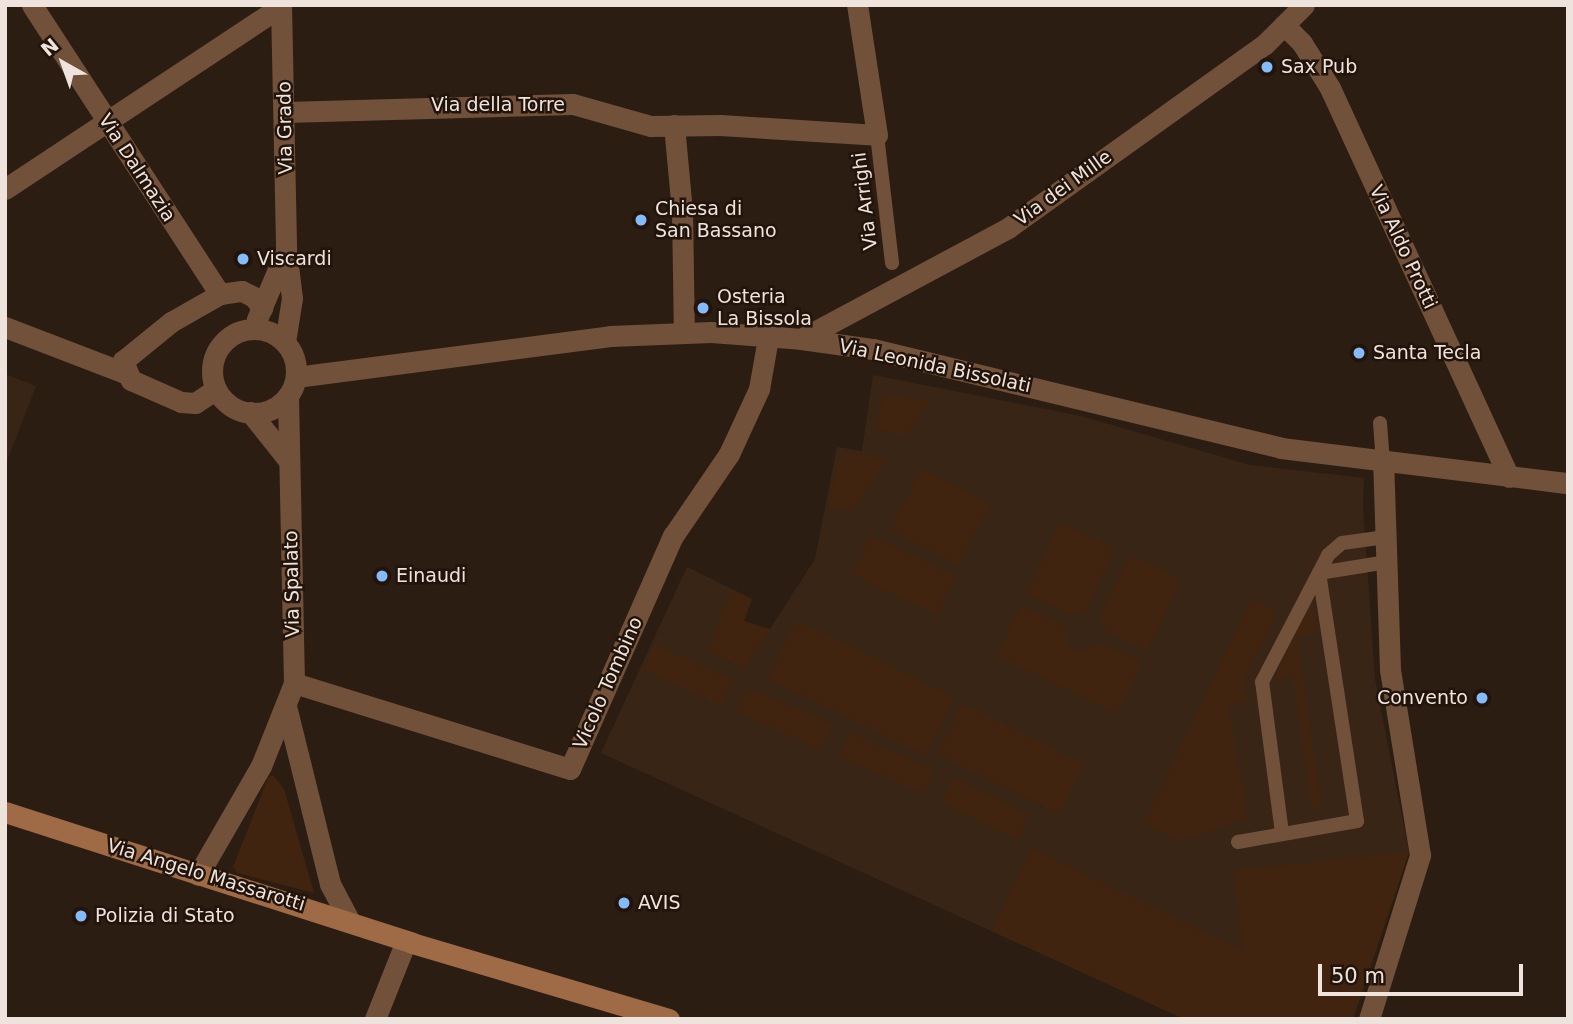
<!DOCTYPE html>
<html>
<head>
<meta charset="utf-8">
<style>
  body { margin:0 }
  #map { position:relative; width:1573px; height:1024px; overflow:hidden; background:#2c1d13; font-family:"DejaVu Sans",sans-serif }
  div>[style] { position:absolute }
  .built>* { inset:0; background:#382516 }
  .green>* { inset:0; background:#40240f; transform-origin:0 0 }
  .lane>* { height:14px; margin:-7px; padding:0 7px; transform-origin:7px; border-radius:7px; background:#72513a }
  .street>* { height:21px; margin:-10.5px; padding:0 10.5px; transform-origin:10.5px; border-radius:10.5px; background:#72513a }
  .street>.ring { margin:-10.5px; padding:0; box-sizing:content-box; background:none; border:21px solid #72513a; border-radius:50% }
  .secondary>* { height:21px; margin:-10.5px; padding:0 10.5px; transform-origin:10.5px; border-radius:10.5px; background:#9f6b46 }
  .dots>* { width:19px; height:19px; translate:-50% -50%; box-sizing:border-box; border:4px solid #22140a; border-radius:50% }
  span { translate:-50% -50%; white-space:nowrap; text-align:center; line-height:1.15; -webkit-text-stroke:5px #22140a; paint-order:stroke }
  .poi-label { font-size:19px; color:#eee4dd }
  .left { translate:0 -50%; text-align:left }
  .right { translate:-100% -50%; text-align:right }
  .street-label { font-size:19px; color:#eee4dd }
  .frame { position:absolute; inset:0; border:7px solid #eee4dd; pointer-events:none }
  .north { position:absolute; left:28px; top:28px; width:70px; height:70px; -webkit-text-stroke:5px #22140a; paint-order:stroke; rotate:320deg; font-size:19px; font-weight:700; line-height:28px; text-align:center; color:#eee4dd }
  .north::after { content:''; display:block; margin:auto; width:24px; height:32px; background:#eee4dd; clip-path:polygon(50% 0,100% 100%,50% 72%,0 100%) }
  .scale { position:absolute; left:1318px; top:964px; width:205px; height:32px; box-sizing:border-box; border:4px solid #eee4dd; border-top:0; padding-left:9px; font-size:21px; line-height:24px; white-space:nowrap; color:#eee4dd; -webkit-text-stroke:5px #22140a; paint-order:stroke }
</style>
</head>
<body>
<div id="map">
  <div class="built">
    <i style="clip-path:polygon(5px 374px,36px 386px,5px 466px)"></i>
    <i style="clip-path:polygon(873px 375px,1081px 416px,1250px 465px,1364px 478px,1363px 508px,1375px 679px,1409px 852px,1353px 1019px,1184px 1019px,601px 753px,687px 567px,752px 599px,744px 621px,770px 629px,815px 559px,837px 447px,862px 451px)"></i>
  </div>
  <div class="green">
    <i style="clip-path:polygon(884px 395px,930px 401px,905px 435px,876px 429px)"></i>
    <i style="clip-path:polygon(841px 451px,888px 460px,851px 511px,828px 507px)"></i>
    <i style="left:922px;top:469px;width:76px;height:69px;rotate:27deg"></i>
    <i style="clip-path:polygon(1060px 523px,1115px 548px,1086px 611px,1072px 615px,1026px 594px)"></i>
    <i style="left:871px;top:536px;width:94px;height:43px;rotate:25deg"></i>
    <i style="clip-path:polygon(1130px 555px,1181px 579px,1147px 651px,1105px 631px,1100px 619px)"></i>
    <i style="clip-path:polygon(732px 589px,752px 599px,744px 621px,770px 630px,743px 668px,708px 650px)"></i>
    <i style="clip-path:polygon(1252px 599px,1278px 611px,1244px 679px,1249px 700px,1229px 705px,1247px 818px,1180px 841px,1144px 823px)"></i>
    <i style="clip-path:polygon(1021px 605px,1064px 626px,1069px 647px,1080px 653px,1100px 643px,1142px 663px,1118px 713px,997px 656px)"></i>
    <i style="clip-path:polygon(1314px 606px,1317px 632px,1297px 637px,1322px 808px,1312px 810px,1293px 677px,1274px 680px,1307px 607px)"></i>
    <i style="left:796px;top:620px;width:176px;height:65px;rotate:26deg"></i>
    <i style="left:655px;top:644px;width:86px;height:28px;rotate:25deg"></i>
    <i style="clip-path:polygon(750px 689px,833px 724px,821px 750px,734px 710px)"></i>
    <i style="left:962px;top:704px;width:136px;height:56px;rotate:26deg"></i>
    <i style="left:851px;top:733px;width:92px;height:26px;rotate:24deg"></i>
    <i style="clip-path:polygon(273px 775px,284px 789px,314px 893px,238px 873px,233px 867px,268px 778px)"></i>
    <i style="left:953px;top:778px;width:85px;height:27px;rotate:26deg"></i>
    <i style="clip-path:polygon(1031px 848px,1243px 951px,1234px 870px,1409px 852px,1353px 1019px,1184px 1019px,992px 931px)"></i>
  </div>
  <div class="lane">
    <i style="left:877px;top:135px;width:129px;rotate:83.3deg"></i>
    <i style="left:1380px;top:423px;width:40px;rotate:85.7deg"></i>
    <i style="left:1319px;top:573px;width:69px;rotate:-9.2deg"></i>
    <i style="left:1282px;top:833px;width:152px;rotate:-97.5deg"></i>
    <i style="left:1262px;top:682px;width:143px;rotate:-62.5deg"></i>
    <i style="left:1328px;top:555px;width:18px;rotate:-41deg"></i>
    <i style="left:1342px;top:543px;width:44px;rotate:-7.8deg"></i>
    <i style="left:1238px;top:842px;width:121px;rotate:-10deg"></i>
    <i style="left:1357px;top:821px;width:251px;rotate:-98.7deg"></i>
  </div>
  <div class="street">
    <i style="left:32px;top:5px;width:345px;rotate:57deg"></i>
    <i style="left:281px;top:5px;width:245px;rotate:88.8deg"></i>
    <i style="left:286px;top:250px;width:48px;rotate:82.9deg"></i>
    <i style="left:292px;top:298px;width:45px;rotate:99deg"></i>
    <i style="left:1284px;top:25px;width:25px;rotate:45deg"></i>
    <i style="left:1302px;top:43px;width:53px;rotate:58.1deg"></i>
    <i style="left:1330px;top:88px;width:428px;rotate:65.3deg"></i>
    <i style="left:285px;top:112px;width:288px;rotate:-1.6deg"></i>
    <i style="left:573px;top:104px;width:81px;rotate:15.8deg"></i>
    <i style="left:651px;top:126px;width:69px;rotate:-0.8deg"></i>
    <i style="left:720px;top:125px;width:157px;rotate:3.6deg"></i>
    <i style="left:877px;top:135px;width:132px;rotate:-98.7deg"></i>
    <i style="left:674px;top:125px;width:86px;rotate:84.7deg"></i>
    <i style="left:682px;top:211px;width:122px;rotate:89.1deg"></i>
    <i style="left:5px;top:189px;width:331px;rotate:-33.5deg"></i>
    <i style="left:257px;top:319px;width:69px;rotate:-67.1deg"></i>
    <i style="left:5px;top:327px;width:129px;rotate:21deg"></i>
    <i class="ring" style="left:212px;top:329px;width:63px;height:63px"></i>
    <i style="left:801px;top:339px;width:235px;rotate:-28.2deg"></i>
    <i style="left:1008px;top:228px;width:316px;rotate:-35.6deg"></i>
    <i style="left:1265px;top:44px;width:55px;rotate:-45deg"></i>
    <i style="left:296px;top:377px;width:317px;rotate:-7.4deg"></i>
    <i style="left:610px;top:336px;width:101px;rotate:-2.3deg"></i>
    <i style="left:711px;top:332px;width:90px;rotate:4.4deg"></i>
    <i style="left:801px;top:339px;width:73px;rotate:7.9deg"></i>
    <i style="left:873px;top:349px;width:420px;rotate:13.6deg"></i>
    <i style="left:1281px;top:448px;width:289px;rotate:7deg"></i>
    <i style="left:216px;top:389px;width:25px;rotate:146deg"></i>
    <i style="left:195px;top:403px;width:14px;rotate:-176deg"></i>
    <i style="left:181px;top:402px;width:55px;rotate:-156.3deg"></i>
    <i style="left:131px;top:380px;width:21px;rotate:-113deg"></i>
    <i style="left:123px;top:361px;width:62px;rotate:-39.1deg"></i>
    <i style="left:171px;top:322px;width:56px;rotate:-29.7deg"></i>
    <i style="left:220px;top:294px;width:22px;rotate:-8deg"></i>
    <i style="left:242px;top:291px;width:13px;rotate:27deg"></i>
    <i style="left:254px;top:297px;width:14px;rotate:54deg"></i>
    <i style="left:250px;top:412px;width:63px;rotate:51.5deg"></i>
    <i style="left:294px;top:683px;width:289px;rotate:17.3deg"></i>
    <i style="left:570px;top:769px;width:255px;rotate:-66.2deg"></i>
    <i style="left:673px;top:536px;width:99px;rotate:-55.7deg"></i>
    <i style="left:729px;top:454px;width:72px;rotate:-65.2deg"></i>
    <i style="left:759px;top:389px;width:52px;rotate:-80deg"></i>
    <i style="left:286px;top:706px;width:183px;rotate:76.1deg"></i>
    <i style="left:330px;top:884px;width:40px;rotate:62deg"></i>
    <i style="left:198px;top:875px;width:126px;rotate:-60deg"></i>
    <i style="left:261px;top:766px;width:89px;rotate:-68.3deg"></i>
    <i style="left:294px;top:683px;width:287px;rotate:-91.2deg"></i>
    <i style="left:375px;top:1019px;width:84px;rotate:-68.3deg"></i>
    <i style="left:1369px;top:1019px;width:172px;rotate:-72.7deg"></i>
    <i style="left:1420px;top:855px;width:188px;rotate:-99.2deg"></i>
    <i style="left:1390px;top:669px;width:206px;rotate:-91.9deg"></i>
  </div>
  <div class="secondary">
    <i style="left:5px;top:812px;width:428px;rotate:17.8deg"></i>
    <i style="left:412px;top:943px;width:268px;rotate:16.5deg"></i>
  </div>
  <div class="dots">
    <i style="left:1267px;top:67px;background:#84bcfb"></i>
    <i style="left:641px;top:220px;background:#84bcfb"></i>
    <i style="left:243px;top:259px;background:#84bcfb"></i>
    <i style="left:703px;top:308px;background:#84bcfb"></i>
    <i style="left:1359px;top:353px;background:#84bcfb"></i>
    <i style="left:382px;top:576px;background:#84bcfb"></i>
    <i style="left:1482px;top:698px;background:#84bcfb"></i>
    <i style="left:624px;top:903px;background:#84bcfb"></i>
    <i style="left:81px;top:916px;background:#84bcfb"></i>
  </div>
  <div class="poi-label">
    <span class="left" style="left:1281px;top:67px">Sax Pub</span>
    <span class="left" style="left:655px;top:220px">Chiesa di<br>San Bassano</span>
    <span class="left" style="left:257px;top:259px">Viscardi</span>
    <span class="left" style="left:717px;top:308px">Osteria<br>La Bissola</span>
    <span class="left" style="left:1373px;top:353px">Santa Tecla</span>
    <span class="left" style="left:396px;top:576px">Einaudi</span>
    <span class="right" style="left:1468px;top:698px">Convento</span>
    <span class="left" style="left:638px;top:903px">AVIS</span>
    <span class="left" style="left:95px;top:916px">Polizia di Stato</span>
  </div>
  <div class="street-label">
    <span style="left:498px;top:105px">Via della Torre</span>
    <span style="left:285px;top:128px;rotate:-91deg">Via Grado</span>
    <span style="left:137px;top:168px;rotate:57deg">Via Dalmazia</span>
    <span style="left:1063px;top:188px;rotate:-36deg">Via dei Mille</span>
    <span style="left:865px;top:201px;rotate:-97deg">Via Arrighi</span>
    <span style="left:1403px;top:247px;rotate:65deg">Via Aldo Protti</span>
    <span style="left:935px;top:366px;rotate:12deg">Via Leonida Bissolati</span>
    <span style="left:292px;top:584px;rotate:-91deg">Via Spalato</span>
    <span style="left:608px;top:683px;rotate:-66deg">Vicolo Tombino</span>
    <span style="left:206px;top:875px;rotate:17deg">Via Angelo Massarotti</span>
  </div>
  <div class="frame"></div>
  <div class="north">N</div>
  <div class="scale">50 m</div>
</div>
</body>
</html>
